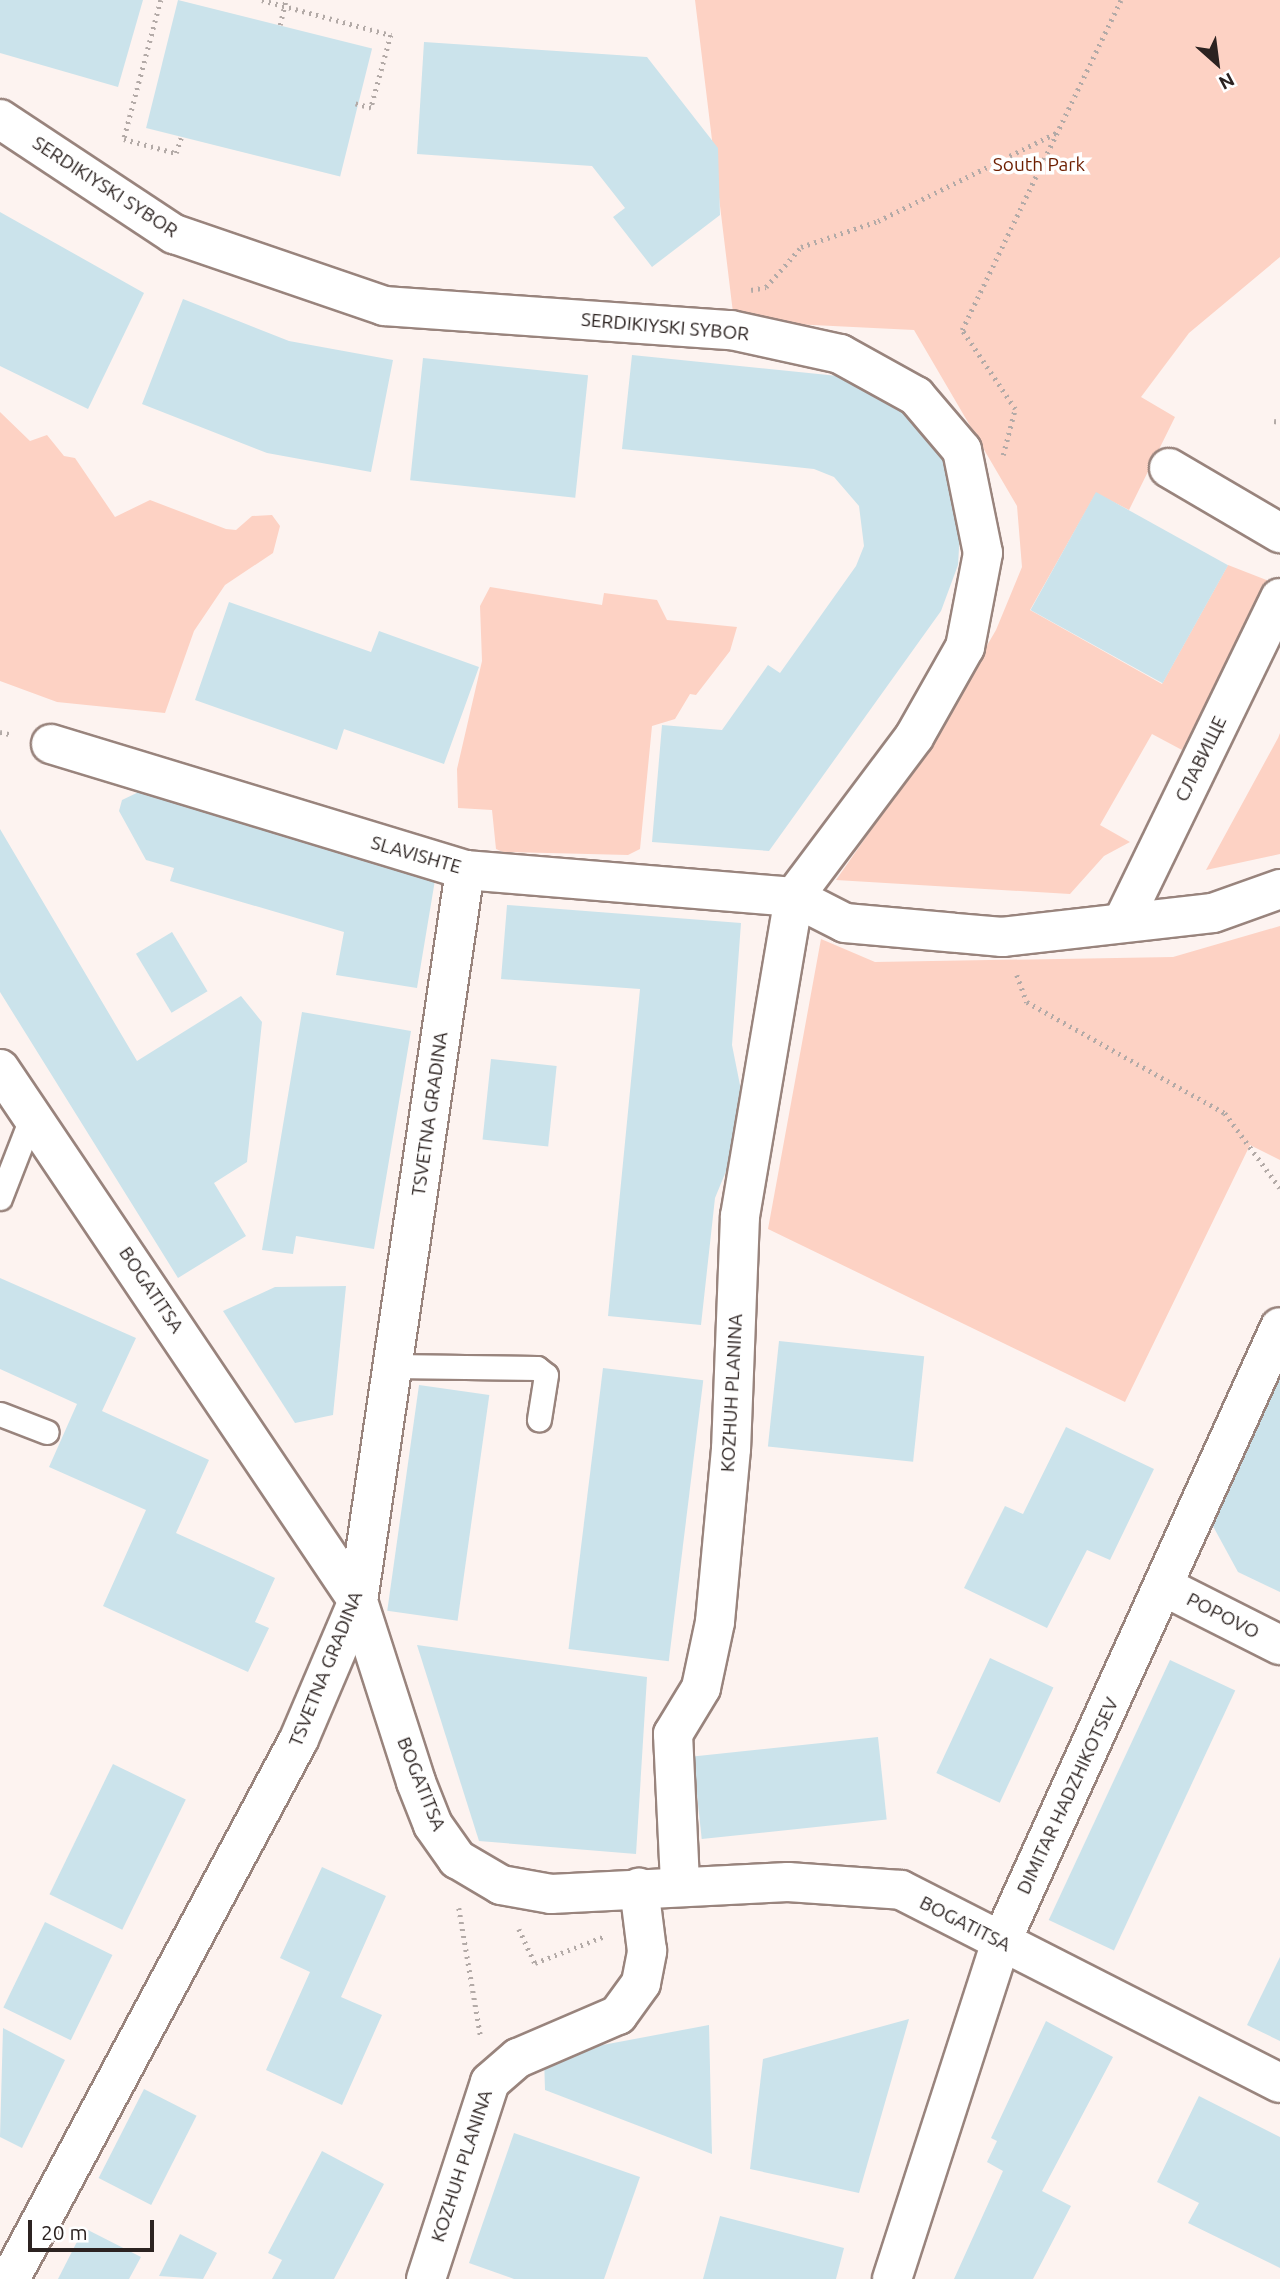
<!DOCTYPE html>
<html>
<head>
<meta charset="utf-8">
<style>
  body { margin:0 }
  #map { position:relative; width:1280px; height:2279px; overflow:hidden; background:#fdf3f0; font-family:Ubuntu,sans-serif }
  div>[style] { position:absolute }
  .green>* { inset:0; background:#fdd2c4 }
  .building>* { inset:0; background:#cbe3eb; transform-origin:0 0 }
  .path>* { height:4.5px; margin-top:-2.25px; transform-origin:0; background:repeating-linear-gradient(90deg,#b3aaa7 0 2px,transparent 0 7px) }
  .roads { filter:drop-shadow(2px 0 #99847d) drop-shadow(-2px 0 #99847d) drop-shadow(0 2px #99847d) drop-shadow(0 -2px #99847d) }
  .service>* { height:23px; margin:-11.5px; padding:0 11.5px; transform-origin:11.5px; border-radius:11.5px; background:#fff }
  .minor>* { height:38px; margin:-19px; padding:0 19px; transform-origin:19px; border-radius:19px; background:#fff }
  span { translate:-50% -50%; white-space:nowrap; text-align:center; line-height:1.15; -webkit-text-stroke:7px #fff; paint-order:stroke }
  .park-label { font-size:19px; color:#6d1e00 }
  .street-label { font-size:19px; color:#2c2321 }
  .north { position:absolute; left:1182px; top:28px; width:70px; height:70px; -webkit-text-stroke:5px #fff; paint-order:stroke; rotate:152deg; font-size:19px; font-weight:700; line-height:28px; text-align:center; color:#2c2321 }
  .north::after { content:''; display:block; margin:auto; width:24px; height:32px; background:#2c2321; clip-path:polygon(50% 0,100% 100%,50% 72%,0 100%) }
  .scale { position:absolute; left:28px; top:2220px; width:126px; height:32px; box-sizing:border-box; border:4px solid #2c2321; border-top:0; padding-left:9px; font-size:21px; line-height:24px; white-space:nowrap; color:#2c2321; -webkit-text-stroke:5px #fff; paint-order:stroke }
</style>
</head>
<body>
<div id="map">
  <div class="green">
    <i style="clip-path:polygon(695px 0,1280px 0,1280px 257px,1189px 333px,1141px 397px,1175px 417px,1129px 510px,1096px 493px,1030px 610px,1162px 684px,1228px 565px,1269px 581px,1182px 750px,1152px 734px,1100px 825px,1130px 842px,1104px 856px,1070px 894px,836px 880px,920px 760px,996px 630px,1022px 567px,1017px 506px,914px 330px,734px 321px)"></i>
    <i style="clip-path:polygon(0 412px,30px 441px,47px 435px,64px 456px,75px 458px,115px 517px,150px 500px,226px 529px,236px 530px,252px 516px,272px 515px,280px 526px,273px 553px,225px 585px,194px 631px,165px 713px,57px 702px,0 681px)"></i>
    <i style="clip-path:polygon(490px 587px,602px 605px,604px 593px,657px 600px,667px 620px,737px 627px,730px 651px,696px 695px,690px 694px,675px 719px,652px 726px,640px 849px,628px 855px,503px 852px,496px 849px,492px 810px,458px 808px,457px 769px,482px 661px,480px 606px)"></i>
    <i style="clip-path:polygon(1280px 733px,1280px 854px,1206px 870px,1278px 738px)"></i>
    <i style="clip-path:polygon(1280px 926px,1280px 1160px,1250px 1145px,1125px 1402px,768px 1229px,821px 939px,875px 962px,1173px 957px)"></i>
  </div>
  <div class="building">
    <i style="clip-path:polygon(0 0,143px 0,118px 87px,0 53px)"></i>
    <i style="left:178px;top:0;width:200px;height:132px;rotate:14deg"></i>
    <i style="clip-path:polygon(424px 42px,647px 57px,718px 148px,720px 215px,652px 267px,613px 217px,625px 208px,592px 166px,417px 154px)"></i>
    <i style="clip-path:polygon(0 212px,144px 293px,88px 409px,0 366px)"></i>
    <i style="clip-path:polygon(183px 299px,289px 341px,393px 360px,371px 472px,267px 453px,142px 404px)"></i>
    <i style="clip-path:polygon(632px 355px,838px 376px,884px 395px,922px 426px,948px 468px,961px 516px,958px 565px,941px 611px,769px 851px,652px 842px,662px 725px,722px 730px,768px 665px,780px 673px,856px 566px,864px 546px,859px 506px,834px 477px,814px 469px,622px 449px)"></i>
    <i style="left:423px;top:358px;width:166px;height:123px;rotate:6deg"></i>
    <i style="left:1096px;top:492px;width:151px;height:135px;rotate:29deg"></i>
    <i style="clip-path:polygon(229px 602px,371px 652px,379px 631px,479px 667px,444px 764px,344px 729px,337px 750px,195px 700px)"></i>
    <i style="clip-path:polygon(147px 788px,436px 874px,417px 988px,336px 975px,344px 932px,170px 881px,174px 868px,146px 860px,119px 811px,122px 800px)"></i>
    <i style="clip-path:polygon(0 829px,137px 1061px,241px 996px,262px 1022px,247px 1162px,214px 1183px,246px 1236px,178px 1278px,0 992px)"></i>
    <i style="clip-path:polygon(507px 905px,741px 923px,732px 1045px,742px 1095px,736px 1147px,715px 1198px,701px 1325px,608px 1316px,640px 989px,501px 979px)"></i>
    <i style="left:172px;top:932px;width:69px;height:42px;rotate:59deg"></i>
    <i style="clip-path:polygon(302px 1012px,411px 1031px,374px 1249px,296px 1236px,293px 1254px,262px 1250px)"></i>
    <i style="left:491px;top:1059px;width:66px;height:81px;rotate:6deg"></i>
    <i style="clip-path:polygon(0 1278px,136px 1338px,102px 1411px,209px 1460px,176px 1533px,275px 1578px,255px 1622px,269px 1628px,248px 1672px,103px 1606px,146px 1510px,49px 1467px,77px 1404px,0 1369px)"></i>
    <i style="clip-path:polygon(346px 1286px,333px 1415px,295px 1423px,223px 1311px,275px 1287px)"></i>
    <i style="left:779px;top:1341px;width:146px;height:106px;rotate:6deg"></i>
    <i style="clip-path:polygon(1280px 1359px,1280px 1592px,1238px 1572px,1208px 1517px)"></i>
    <i style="left:603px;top:1368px;width:101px;height:283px;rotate:7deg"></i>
    <i style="left:419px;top:1385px;width:71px;height:228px;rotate:8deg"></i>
    <i style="clip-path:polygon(1066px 1427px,1154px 1469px,1110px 1560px,1087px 1550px,1047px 1628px,964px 1588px,1005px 1506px,1023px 1514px)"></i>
    <i style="clip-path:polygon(417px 1645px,647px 1677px,636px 1854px,479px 1841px)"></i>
    <i style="left:990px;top:1658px;width:70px;height:127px;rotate:25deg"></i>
    <i style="left:1170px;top:1660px;width:72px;height:287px;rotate:25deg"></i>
    <i style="left:878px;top:1737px;width:83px;height:186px;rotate:84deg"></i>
    <i style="left:113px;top:1764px;width:81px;height:145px;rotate:26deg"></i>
    <i style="clip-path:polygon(322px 1867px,386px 1896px,341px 1997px,382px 2015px,342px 2105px,266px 2070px,310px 1972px,280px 1958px)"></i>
    <i style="left:45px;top:1922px;width:75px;height:95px;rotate:26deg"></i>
    <i style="clip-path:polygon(1280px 1957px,1280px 2041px,1247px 2025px)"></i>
    <i style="clip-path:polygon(909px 2019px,859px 2193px,750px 2169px,763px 2059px)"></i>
    <i style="clip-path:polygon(1046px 2021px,1113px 2057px,1042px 2191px,1071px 2206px,1033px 2279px,954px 2279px,1003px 2171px,987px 2162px,997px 2141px,991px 2138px)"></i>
    <i style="clip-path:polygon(709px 2025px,712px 2154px,545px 2090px,544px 2056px)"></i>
    <i style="clip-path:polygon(3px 2028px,65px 2060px,22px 2148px,0 2137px)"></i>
    <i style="left:144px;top:2089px;width:59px;height:100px;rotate:27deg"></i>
    <i style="clip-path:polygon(1199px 2096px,1280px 2137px,1280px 2268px,1188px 2223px,1199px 2203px,1157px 2182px)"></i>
    <i style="clip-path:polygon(514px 2133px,640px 2177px,604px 2279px,514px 2279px,469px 2263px)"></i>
    <i style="clip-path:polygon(322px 2151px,384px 2184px,334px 2279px,272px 2279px,282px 2260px,268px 2253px)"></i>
    <i style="clip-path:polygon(720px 2216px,844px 2248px,836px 2279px,703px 2279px)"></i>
    <i style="clip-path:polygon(84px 2228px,141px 2257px,129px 2279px,58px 2279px)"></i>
    <i style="clip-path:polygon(180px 2234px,217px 2253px,203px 2279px,159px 2276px)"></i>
  </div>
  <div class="path">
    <i style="left:161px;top:0;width:144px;rotate:104.9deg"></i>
    <i style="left:124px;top:139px;width:54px;rotate:15.1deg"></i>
    <i style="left:176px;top:153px;width:16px;rotate:-72deg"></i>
    <i style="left:262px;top:0;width:134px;rotate:15.2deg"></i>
    <i style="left:391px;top:35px;width:76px;rotate:105.3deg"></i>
    <i style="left:371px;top:108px;width:16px;rotate:-165deg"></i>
    <i style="left:280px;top:25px;width:26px;rotate:-77deg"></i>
    <i style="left:751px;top:290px;width:15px;rotate:-11deg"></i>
    <i style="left:766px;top:287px;width:53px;rotate:-48.8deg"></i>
    <i style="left:801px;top:247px;width:81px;rotate:-18.7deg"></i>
    <i style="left:878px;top:221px;width:199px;rotate:-26.3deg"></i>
    <i style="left:1274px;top:421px;width:6px;rotate:9deg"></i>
    <i style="left:1003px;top:455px;width:48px;rotate:-75.4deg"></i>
    <i style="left:1015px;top:409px;width:95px;rotate:-123.9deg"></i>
    <i style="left:962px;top:330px;width:366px;rotate:-64.3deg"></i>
    <i style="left:0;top:732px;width:13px;rotate:13deg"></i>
    <i style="left:1017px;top:975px;width:29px;rotate:70deg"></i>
    <i style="left:1027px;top:1002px;width:227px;rotate:29.3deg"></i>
    <i style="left:1225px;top:1113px;width:93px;rotate:53.7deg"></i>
    <i style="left:459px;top:1908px;width:132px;rotate:80.4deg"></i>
    <i style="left:519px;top:1929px;width:38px;rotate:65deg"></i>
    <i style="left:535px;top:1963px;width:75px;rotate:-21.1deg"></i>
  </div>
  <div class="roads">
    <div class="service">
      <i style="left:0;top:1198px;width:88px;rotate:-68.7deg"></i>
      <i style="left:393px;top:1366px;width:144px;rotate:0.8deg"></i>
      <i style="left:537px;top:1368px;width:11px;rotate:38deg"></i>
      <i style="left:546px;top:1375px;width:45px;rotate:99deg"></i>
      <i style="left:0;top:1414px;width:50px;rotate:21deg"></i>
    </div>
    <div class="minor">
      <i style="left:0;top:119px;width:209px;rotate:33.5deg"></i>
      <i style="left:174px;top:234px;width:222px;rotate:18.9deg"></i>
      <i style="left:384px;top:306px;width:348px;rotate:4deg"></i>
      <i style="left:731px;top:330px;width:112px;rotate:12.4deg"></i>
      <i style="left:840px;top:354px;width:87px;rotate:28.9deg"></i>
      <i style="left:916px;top:396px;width:71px;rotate:49.6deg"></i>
      <i style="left:962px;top:450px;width:105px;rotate:78.5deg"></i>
      <i style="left:983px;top:553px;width:96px;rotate:100.8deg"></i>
      <i style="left:965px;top:647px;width:103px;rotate:119.5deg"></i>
      <i style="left:914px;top:737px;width:200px;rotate:126.9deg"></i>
      <i style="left:794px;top:897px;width:324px;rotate:99.6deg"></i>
      <i style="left:740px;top:1216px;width:233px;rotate:92.2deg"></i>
      <i style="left:731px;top:1449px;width:174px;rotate:95.3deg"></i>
      <i style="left:715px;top:1622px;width:67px;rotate:102deg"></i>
      <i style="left:701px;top:1688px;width:54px;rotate:121.3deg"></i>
      <i style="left:673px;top:1734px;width:150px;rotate:87.3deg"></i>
      <i style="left:1169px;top:468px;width:129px;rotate:30.4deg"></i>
      <i style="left:51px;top:744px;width:433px;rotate:16.9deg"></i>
      <i style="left:465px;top:870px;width:330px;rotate:4.7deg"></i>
      <i style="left:794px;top:897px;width:57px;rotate:27deg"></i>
      <i style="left:845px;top:923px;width:158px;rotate:5.1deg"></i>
      <i style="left:1002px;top:937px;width:212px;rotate:-6.5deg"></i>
      <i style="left:1213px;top:913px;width:71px;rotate:-19.7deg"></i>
      <i style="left:1123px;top:921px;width:359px;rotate:-64.1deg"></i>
      <i style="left:0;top:1069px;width:641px;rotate:56.06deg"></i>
      <i style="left:358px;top:1601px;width:190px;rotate:72.2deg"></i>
      <i style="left:416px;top:1782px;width:46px;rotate:68.4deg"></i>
      <i style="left:433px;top:1825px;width:42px;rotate:54.8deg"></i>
      <i style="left:457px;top:1859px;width:51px;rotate:30.6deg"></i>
      <i style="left:501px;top:1885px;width:51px;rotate:10.2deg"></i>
      <i style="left:551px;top:1894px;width:237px;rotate:-2.9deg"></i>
      <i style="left:788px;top:1882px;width:113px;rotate:4deg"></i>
      <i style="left:901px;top:1890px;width:425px;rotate:27deg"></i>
      <i style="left:1165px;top:1587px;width:129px;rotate:26.8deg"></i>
      <i style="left:10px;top:2279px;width:612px;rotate:-61.84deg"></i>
      <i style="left:299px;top:1739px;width:150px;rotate:-66.9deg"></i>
      <i style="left:358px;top:1601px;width:739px;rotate:-81.67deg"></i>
      <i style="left:426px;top:2279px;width:207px;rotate:-72deg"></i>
      <i style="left:490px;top:2082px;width:37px;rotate:-41deg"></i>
      <i style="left:518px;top:2058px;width:109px;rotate:-23.3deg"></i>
      <i style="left:618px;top:2015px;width:39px;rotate:-54deg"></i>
      <i style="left:641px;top:1983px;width:33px;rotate:-79deg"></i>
      <i style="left:647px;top:1951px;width:64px;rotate:-97.2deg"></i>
      <i style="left:892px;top:2279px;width:354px;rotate:-72.1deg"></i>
      <i style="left:1001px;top:1942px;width:675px;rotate:-65.6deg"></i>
    </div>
  </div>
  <div class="park-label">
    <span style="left:1039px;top:165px">South Park</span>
  </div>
  <div class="street-label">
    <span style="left:105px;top:187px;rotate:33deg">SERDIKIYSKI SYBOR</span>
    <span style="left:665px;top:327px;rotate:5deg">SERDIKIYSKI SYBOR</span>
    <span style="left:1201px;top:759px;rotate:-64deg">СЛАВИЩЕ</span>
    <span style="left:416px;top:855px;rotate:16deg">SLAVISHTE</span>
    <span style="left:430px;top:1114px;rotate:-82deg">TSVETNA GRADINA</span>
    <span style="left:151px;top:1290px;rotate:56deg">BOGATITSA</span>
    <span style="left:732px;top:1393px;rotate:-87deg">KOZHUH PLANINA</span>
    <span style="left:1223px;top:1616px;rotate:27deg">POPOVO</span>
    <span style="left:326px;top:1669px;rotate:-68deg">TSVETNA GRADINA</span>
    <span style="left:421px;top:1784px;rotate:68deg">BOGATITSA</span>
    <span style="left:1068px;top:1796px;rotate:-65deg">DIMITAR HADZHIKOTSEV</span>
    <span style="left:965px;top:1924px;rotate:27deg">BOGATITSA</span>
    <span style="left:462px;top:2166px;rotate:-72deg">KOZHUH PLANINA</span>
  </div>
  <div class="north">N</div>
  <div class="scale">20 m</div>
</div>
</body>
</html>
